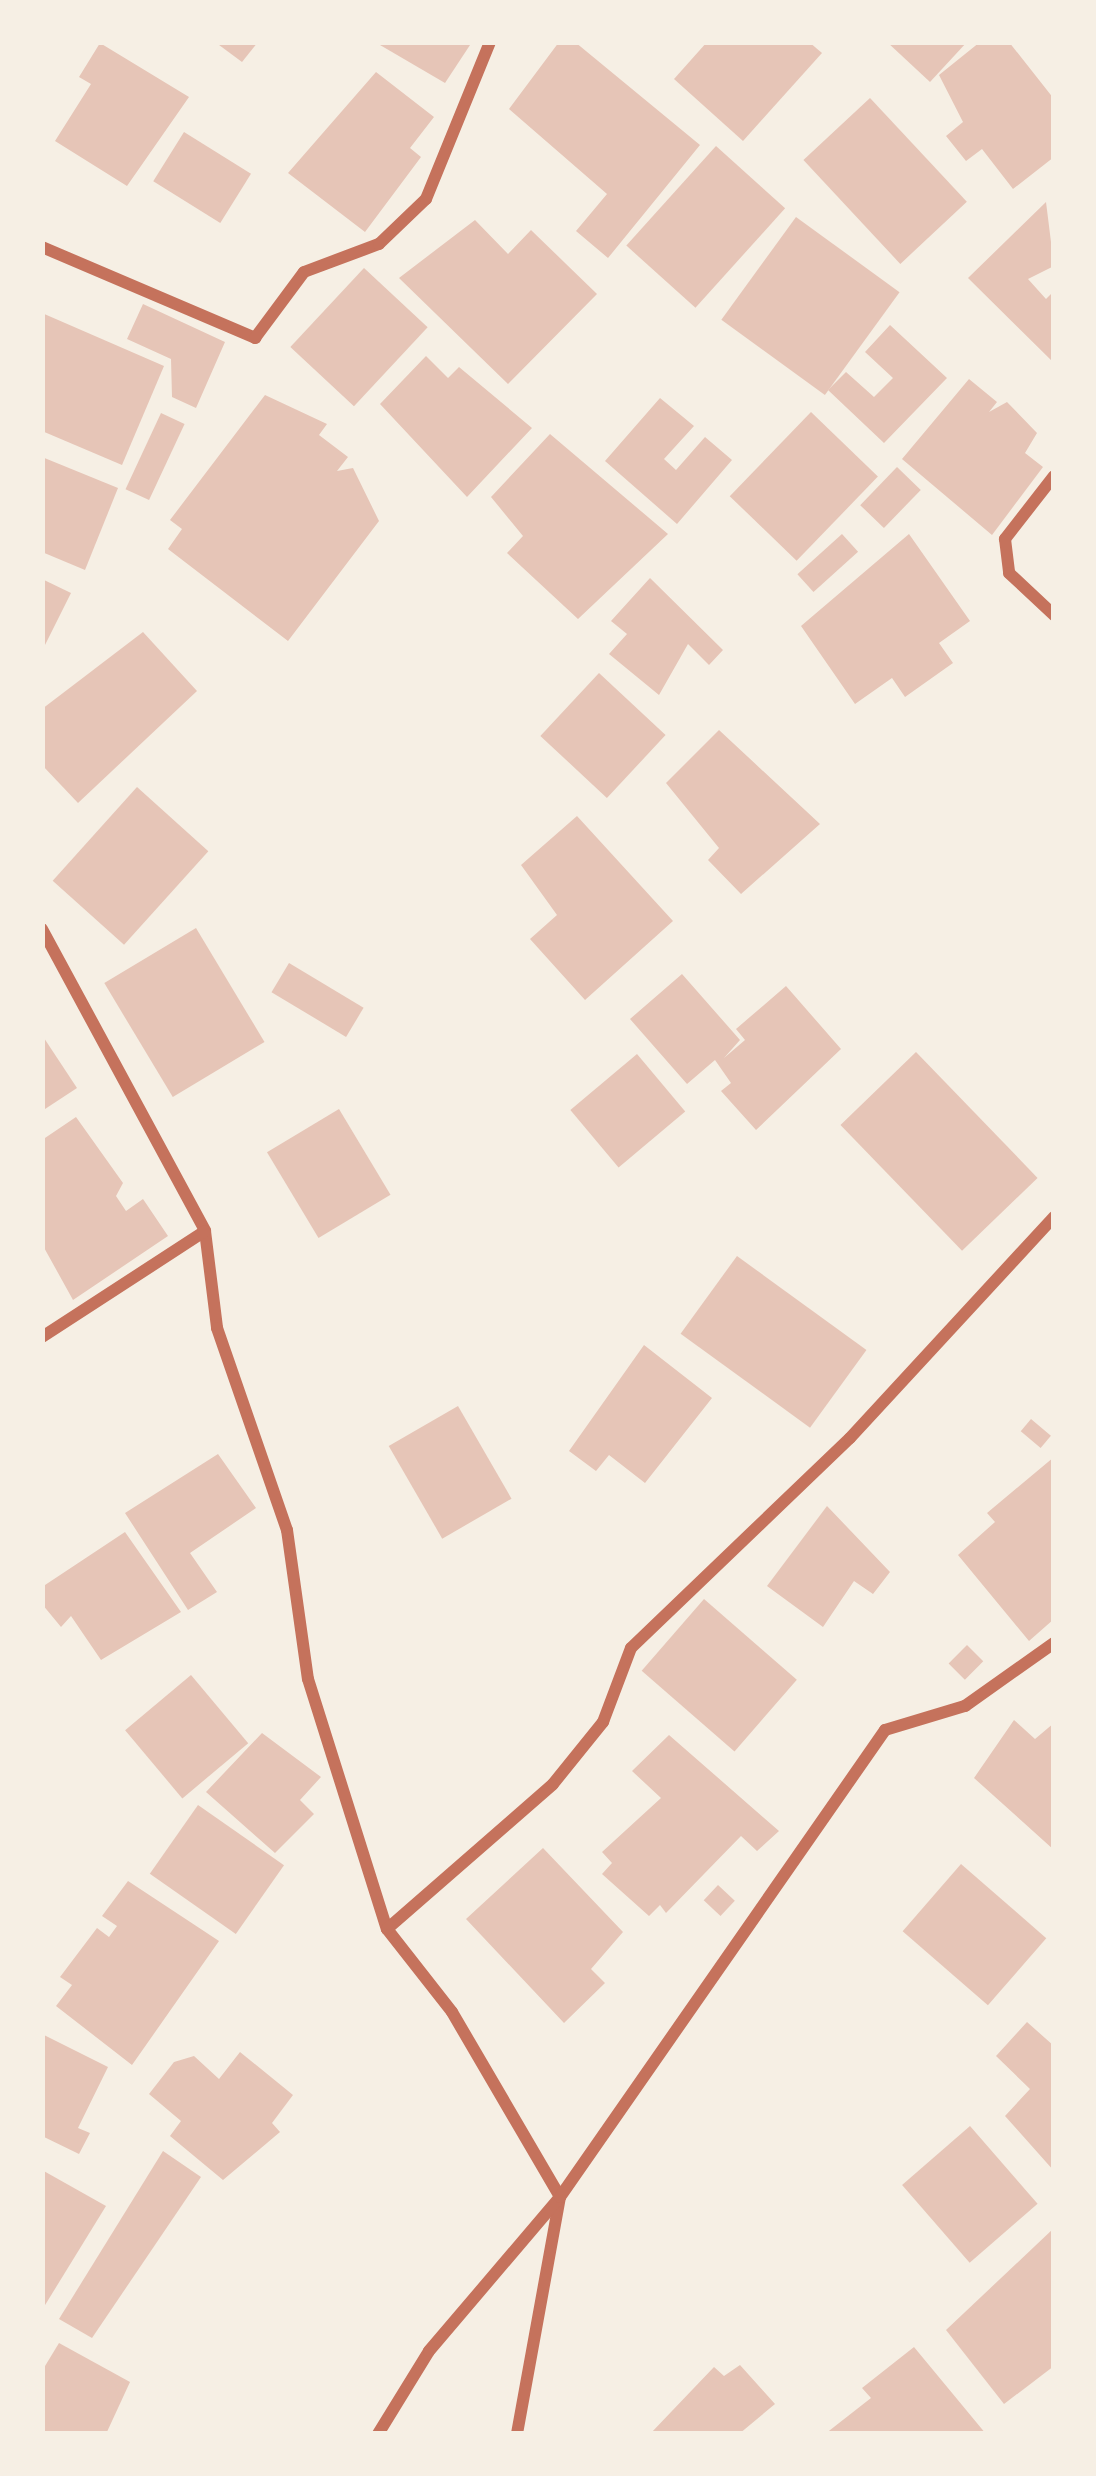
<!DOCTYPE html>
<html>
<head>
<meta charset="utf-8">
<style>
  body { margin:0 }
  #map { position:relative; width:1096px; height:2476px; overflow:hidden; background:#f6efe4; font-family:"IBM Plex Sans",sans-serif }
  div>[style] { position:absolute }
  .building>* { inset:0; background:#e6c5b7; transform-origin:0 0 }
  .minor>* { height:12px; margin:-6px; padding:0 6px; transform-origin:6px; border-radius:6px; background:#c5725c }
  span { translate:-50% -50%; white-space:nowrap; text-align:center; line-height:1.15; -webkit-text-stroke:9px #f6efe4; paint-order:stroke }
  .frame { position:absolute; inset:0; border:45px solid #f6efe4; pointer-events:none }
</style>
</head>
<body>
<div id="map">
  <div class="building">
    <i style="clip-path:polygon(215px 42px,258px 42px,242px 62px)"></i>
    <i style="clip-path:polygon(472px 42px,445px 83px,380px 45px,381px 42px)"></i>
    <i style="clip-path:polygon(559px 42px,575px 42px,700px 145px,608px 258px,576px 231px,607px 194px,509px 109px)"></i>
    <i style="clip-path:polygon(707px 42px,809px 42px,822px 53px,743px 141px,674px 79px)"></i>
    <i style="clip-path:polygon(887px 42px,967px 42px,930px 82px)"></i>
    <i style="clip-path:polygon(980px 42px,1009px 42px,1054px 99px,1054px 157px,1013px 189px,982px 149px,966px 161px,946px 136px,963px 122px,939px 75px)"></i>
    <i style="clip-path:polygon(100px 43px,189px 97px,127px 186px,55px 141px,91px 84px,79px 77px)"></i>
    <i style="clip-path:polygon(376px 72px,434px 117px,410px 148px,421px 157px,365px 232px,288px 173px)"></i>
    <i style="left:870px;top:98px;width:142px;height:91px;rotate:47deg"></i>
    <i style="left:184px;top:132px;width:79px;height:58px;rotate:32deg"></i>
    <i style="left:716px;top:146px;width:93px;height:134px;rotate:42deg"></i>
    <i style="clip-path:polygon(1046px 202px,1054px 266px,1028px 279px,1046px 299px,1054px 291px,1054px 363px,968px 278px)"></i>
    <i style="left:796px;top:217px;width:128px;height:127px;rotate:36deg"></i>
    <i style="clip-path:polygon(475px 220px,508px 254px,531px 230px,597px 294px,508px 384px,399px 278px)"></i>
    <i style="left:364px;top:268px;width:87px;height:108px;rotate:43deg"></i>
    <i style="clip-path:polygon(143px 304px,225px 342px,196px 408px,172px 397px,171px 359px,127px 339px)"></i>
    <i style="clip-path:polygon(42px 313px,164px 366px,122px 465px,42px 431px)"></i>
    <i style="clip-path:polygon(890px 325px,947px 378px,884px 443px,828px 390px,846px 372px,874px 397px,893px 378px,865px 352px)"></i>
    <i style="clip-path:polygon(426px 356px,448px 378px,459px 367px,532px 428px,467px 497px,380px 404px)"></i>
    <i style="clip-path:polygon(969px 379px,997px 402px,989px 412px,1007px 402px,1037px 433px,1025px 453px,1043px 467px,992px 535px,902px 459px)"></i>
    <i style="clip-path:polygon(265px 395px,327px 424px,319px 435px,348px 457px,337px 471px,353px 468px,379px 521px,288px 641px,168px 549px,182px 529px,170px 520px)"></i>
    <i style="clip-path:polygon(660px 398px,694px 426px,664px 459px,676px 470px,705px 437px,732px 460px,677px 524px,605px 461px)"></i>
    <i style="left:811px;top:412px;width:93px;height:117px;rotate:44deg"></i>
    <i style="left:161px;top:413px;width:26px;height:84px;rotate:25deg"></i>
    <i style="clip-path:polygon(550px 434px,668px 534px,578px 619px,507px 553px,523px 536px,491px 497px)"></i>
    <i style="clip-path:polygon(42px 457px,118px 488px,85px 570px,42px 552px)"></i>
    <i style="left:897px;top:467px;width:33px;height:53px;rotate:44deg"></i>
    <i style="left:842px;top:534px;width:24px;height:60px;rotate:48deg"></i>
    <i style="clip-path:polygon(909px 534px,970px 621px,939px 643px,953px 663px,905px 697px,892px 678px,855px 704px,801px 626px)"></i>
    <i style="clip-path:polygon(650px 578px,723px 650px,709px 665px,688px 644px,659px 695px,609px 654px,627px 634px,611px 621px)"></i>
    <i style="clip-path:polygon(42px 579px,71px 593px,42px 651px)"></i>
    <i style="clip-path:polygon(143px 632px,197px 691px,78px 803px,42px 765px,42px 709px)"></i>
    <i style="left:599px;top:673px;width:91px;height:86px;rotate:43deg"></i>
    <i style="clip-path:polygon(719px 730px,820px 824px,741px 894px,708px 860px,719px 848px,666px 783px)"></i>
    <i style="left:137px;top:787px;width:96px;height:126px;rotate:42deg"></i>
    <i style="clip-path:polygon(577px 816px,673px 921px,585px 1000px,530px 939px,557px 915px,521px 865px)"></i>
    <i style="left:196px;top:928px;width:133px;height:107px;rotate:59deg"></i>
    <i style="left:289px;top:963px;width:87px;height:34px;rotate:31deg"></i>
    <i style="clip-path:polygon(682px 974px,740px 1040px,724px 1058px,745px 1040px,736px 1029px,786px 986px,841px 1049px,756px 1130px,721px 1091px,731px 1083px,715px 1060px,687px 1084px,630px 1019px)"></i>
    <i style="clip-path:polygon(42px 1035px,77px 1088px,42px 1111px)"></i>
    <i style="left:916px;top:1052px;width:175px;height:105px;rotate:46deg"></i>
    <i style="left:637px;top:1054px;width:75px;height:87px;rotate:50deg"></i>
    <i style="left:339px;top:1109px;width:100px;height:84px;rotate:59deg"></i>
    <i style="clip-path:polygon(76px 1117px,123px 1183px,116px 1196px,126px 1211px,143px 1199px,168px 1236px,73px 1300px,42px 1244px,42px 1140px)"></i>
    <i style="left:737px;top:1256px;width:160px;height:96px;rotate:36deg"></i>
    <i style="clip-path:polygon(644px 1345px,712px 1398px,645px 1483px,609px 1455px,596px 1471px,569px 1451px)"></i>
    <i style="left:458px;top:1406px;width:107px;height:80px;rotate:60deg"></i>
    <i style="left:1031px;top:1419px;width:26px;height:16px;rotate:40deg"></i>
    <i style="clip-path:polygon(218px 1454px,256px 1508px,190px 1553px,217px 1592px,188px 1610px,125px 1513px)"></i>
    <i style="clip-path:polygon(1054px 1457px,1054px 1619px,1029px 1641px,958px 1555px,995px 1522px,987px 1513px)"></i>
    <i style="clip-path:polygon(827px 1506px,890px 1572px,873px 1594px,854px 1581px,823px 1627px,767px 1586px)"></i>
    <i style="clip-path:polygon(125px 1532px,181px 1612px,101px 1660px,71px 1616px,61px 1627px,42px 1604px,42px 1587px)"></i>
    <i style="left:704px;top:1599px;width:123px;height:95px;rotate:41deg"></i>
    <i style="left:967px;top:1645px;width:23px;height:26px;rotate:45deg"></i>
    <i style="left:191px;top:1675px;width:89px;height:86px;rotate:50deg"></i>
    <i style="clip-path:polygon(1014px 1720px,1035px 1739px,1054px 1723px,1054px 1850px,974px 1778px)"></i>
    <i style="clip-path:polygon(262px 1733px,321px 1777px,300px 1800px,314px 1814px,275px 1853px,206px 1792px)"></i>
    <i style="clip-path:polygon(669px 1735px,779px 1831px,757px 1851px,741px 1836px,666px 1913px,660px 1905px,649px 1916px,602px 1874px,612px 1863px,602px 1852px,661px 1798px,632px 1771px)"></i>
    <i style="left:198px;top:1805px;width:105px;height:84px;rotate:35deg"></i>
    <i style="clip-path:polygon(543px 1848px,623px 1932px,591px 1969px,605px 1983px,564px 2023px,466px 1919px)"></i>
    <i style="left:961px;top:1864px;width:113px;height:89px;rotate:41deg"></i>
    <i style="clip-path:polygon(128px 1881px,219px 1941px,132px 2065px,56px 2006px,72px 1985px,60px 1977px,97px 1928px,109px 1937px,117px 1926px,102px 1916px)"></i>
    <i style="left:718px;top:1885px;width:23px;height:21px;rotate:43deg"></i>
    <i style="clip-path:polygon(1027px 2022px,1054px 2046px,1054px 2171px,1005px 2116px,1030px 2089px,996px 2056px)"></i>
    <i style="clip-path:polygon(42px 2034px,108px 2067px,78px 2128px,90px 2133px,79px 2154px,42px 2136px)"></i>
    <i style="clip-path:polygon(240px 2052px,293px 2095px,272px 2123px,280px 2132px,223px 2180px,170px 2136px,181px 2121px,149px 2094px,174px 2062px,194px 2056px,219px 2079px)"></i>
    <i style="left:970px;top:2126px;width:103px;height:90px;rotate:49deg"></i>
    <i style="clip-path:polygon(163px 2151px,201px 2177px,92px 2338px,59px 2319px)"></i>
    <i style="clip-path:polygon(42px 2170px,106px 2206px,42px 2310px)"></i>
    <i style="clip-path:polygon(1054px 2228px,1054px 2366px,1004px 2404px,946px 2330px)"></i>
    <i style="clip-path:polygon(59px 2343px,130px 2382px,106px 2434px,42px 2434px,42px 2371px)"></i>
    <i style="clip-path:polygon(914px 2347px,986px 2434px,825px 2434px,871px 2398px,862px 2388px)"></i>
    <i style="clip-path:polygon(740px 2365px,775px 2404px,739px 2434px,650px 2434px,714px 2367px,724px 2376px)"></i>
  </div>
  <div class="minor">
    <i style="left:42px;top:247px;width:232px;rotate:23.1deg"></i>
    <i style="left:255px;top:338px;width:82px;rotate:-53.4deg"></i>
    <i style="left:304px;top:272px;width:80px;rotate:-20.5deg"></i>
    <i style="left:379px;top:244px;width:65px;rotate:-43.8deg"></i>
    <i style="left:426px;top:199px;width:170px;rotate:-67.8deg"></i>
    <i style="left:1054px;top:476px;width:80px;rotate:127.9deg"></i>
    <i style="left:1005px;top:539px;width:34px;rotate:83deg"></i>
    <i style="left:1009px;top:573px;width:62px;rotate:43deg"></i>
    <i style="left:42px;top:929px;width:343px;rotate:61.6deg"></i>
    <i style="left:205px;top:1231px;width:98px;rotate:82.9deg"></i>
    <i style="left:217px;top:1328px;width:214px;rotate:70.9deg"></i>
    <i style="left:287px;top:1530px;width:150px;rotate:82deg"></i>
    <i style="left:308px;top:1679px;width:262px;rotate:72.5deg"></i>
    <i style="left:387px;top:1929px;width:105px;rotate:51.9deg"></i>
    <i style="left:452px;top:2012px;width:214px;rotate:59.7deg"></i>
    <i style="left:560px;top:2197px;width:241px;rotate:100.3deg"></i>
    <i style="left:42px;top:1337px;width:194px;rotate:-33deg"></i>
    <i style="left:387px;top:1929px;width:220px;rotate:-41.1deg"></i>
    <i style="left:553px;top:1784px;width:80px;rotate:-51.1deg"></i>
    <i style="left:603px;top:1722px;width:79px;rotate:-69.3deg"></i>
    <i style="left:631px;top:1648px;width:303px;rotate:-43.8deg"></i>
    <i style="left:850px;top:1438px;width:301px;rotate:-47.3deg"></i>
    <i style="left:378px;top:2434px;width:97px;rotate:-58.4deg"></i>
    <i style="left:429px;top:2351px;width:202px;rotate:-49.6deg"></i>
    <i style="left:560px;top:2197px;width:569px;rotate:-55.16deg"></i>
    <i style="left:885px;top:1730px;width:84px;rotate:-16.7deg"></i>
    <i style="left:965px;top:1706px;width:109px;rotate:-35.3deg"></i>
  </div>
  <div class="frame"></div>
</div>
</body>
</html>
